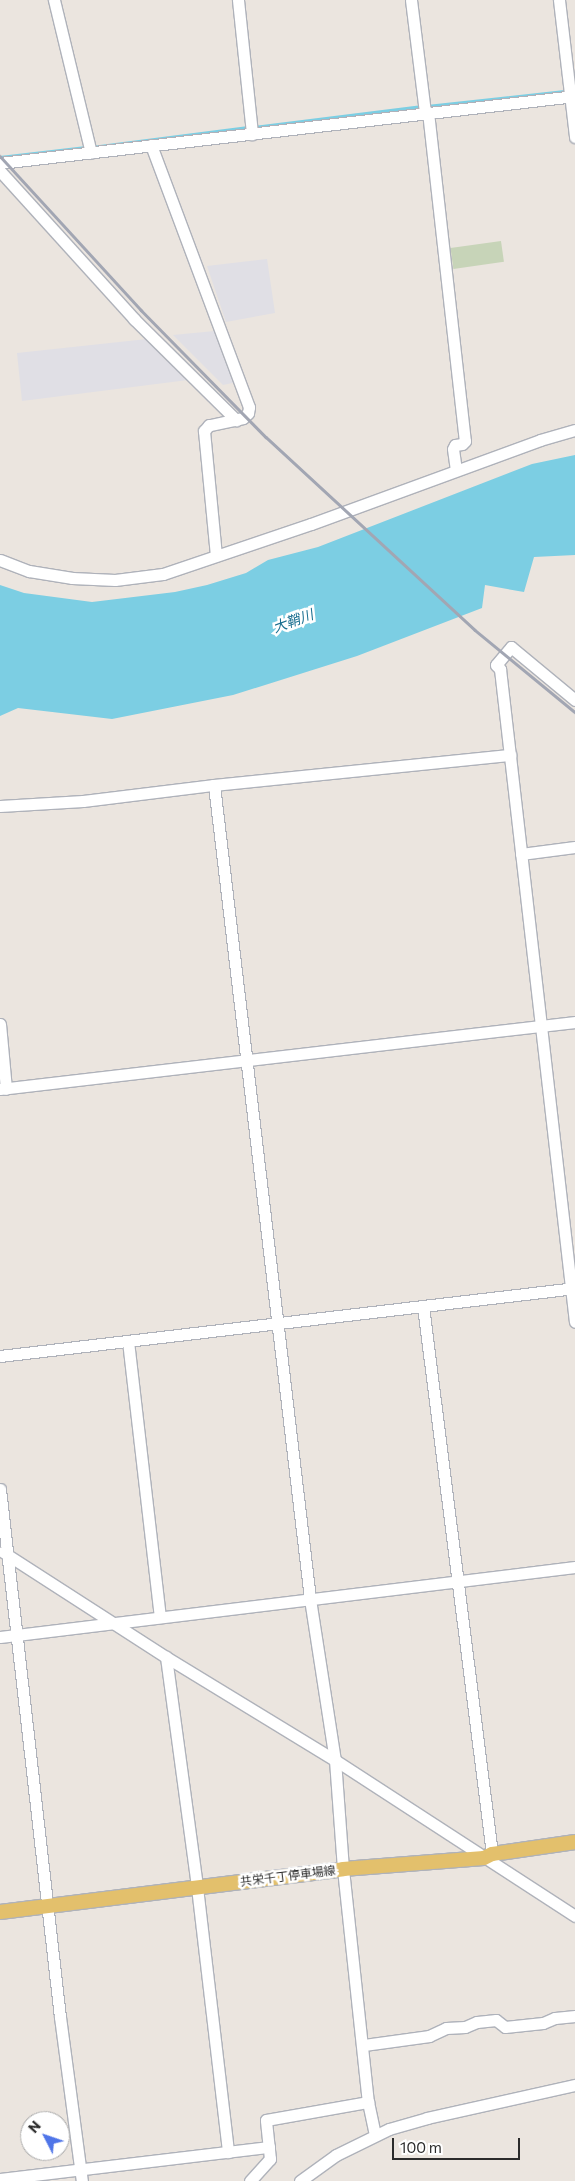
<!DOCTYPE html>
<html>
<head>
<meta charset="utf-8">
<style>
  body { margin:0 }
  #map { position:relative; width:575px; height:2181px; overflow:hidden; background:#ebe5df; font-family:Commissioner,"Noto Sans JP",sans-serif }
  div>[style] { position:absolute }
  .industrial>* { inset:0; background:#e0dfe5 }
  .cemetery>* { inset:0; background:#c7d4b8; transform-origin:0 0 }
  .water>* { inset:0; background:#7ccee3 }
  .stream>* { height:2.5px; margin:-1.25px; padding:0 1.25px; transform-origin:1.25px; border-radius:1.25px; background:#7ccee3 }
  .roads { filter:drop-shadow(1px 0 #afb2ba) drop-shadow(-1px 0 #afb2ba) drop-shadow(0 1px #afb2ba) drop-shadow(0 -1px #afb2ba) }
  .minor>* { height:11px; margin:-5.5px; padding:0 5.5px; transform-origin:5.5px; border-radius:5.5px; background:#fff }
  .major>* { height:14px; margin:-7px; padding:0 7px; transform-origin:7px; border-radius:7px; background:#e3c06c }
  .rail>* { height:2.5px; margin:-1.25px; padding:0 1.25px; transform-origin:1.25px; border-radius:1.25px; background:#a2a6b3 }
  span { translate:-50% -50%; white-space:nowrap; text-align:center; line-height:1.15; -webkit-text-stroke:5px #fff; paint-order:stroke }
  .street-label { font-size:12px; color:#2b2b2b }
  .water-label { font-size:14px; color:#1b6f90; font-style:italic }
  .north { position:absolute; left:20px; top:2111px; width:50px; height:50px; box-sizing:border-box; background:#fff; border:1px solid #aaa; border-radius:50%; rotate:311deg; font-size:14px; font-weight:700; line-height:20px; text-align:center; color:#2b2b2b }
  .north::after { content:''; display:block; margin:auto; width:18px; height:22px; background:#4f75e8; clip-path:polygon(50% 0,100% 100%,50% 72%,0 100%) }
  .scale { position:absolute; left:392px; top:2138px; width:128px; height:22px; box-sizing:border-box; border:2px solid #2b2b2b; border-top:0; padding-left:6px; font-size:15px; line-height:18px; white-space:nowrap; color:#2b2b2b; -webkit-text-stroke:4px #fff; paint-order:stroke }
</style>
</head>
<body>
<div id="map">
  <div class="industrial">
    <i style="clip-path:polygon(267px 259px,275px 313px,226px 322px,207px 266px)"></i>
    <i style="clip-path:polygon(215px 331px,237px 382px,223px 385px,173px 335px)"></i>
    <i style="clip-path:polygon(147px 339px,188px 380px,22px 401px,17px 353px)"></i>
  </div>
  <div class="cemetery">
    <i style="left:501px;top:241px;width:21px;height:51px;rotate:82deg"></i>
  </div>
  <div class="water">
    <i style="clip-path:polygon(575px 455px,575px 555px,534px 557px,524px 592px,485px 585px,482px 608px,357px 656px,233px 695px,112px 719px,18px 708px,0 716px,0 585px,24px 593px,92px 602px,175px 592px,207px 585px,246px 573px,268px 560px,318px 547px,532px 464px)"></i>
  </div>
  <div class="stream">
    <i style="left:427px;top:106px;width:140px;rotate:-6.2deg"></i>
    <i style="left:254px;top:127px;width:169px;rotate:-7.1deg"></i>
    <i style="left:92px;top:147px;width:157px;rotate:-7.3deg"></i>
    <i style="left:0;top:157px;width:88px;rotate:-6.6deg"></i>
  </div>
  <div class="roads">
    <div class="minor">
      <i style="left:54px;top:0;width:157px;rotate:76.4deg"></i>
      <i style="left:238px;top:0;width:135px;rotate:84deg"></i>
      <i style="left:411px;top:0;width:114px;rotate:82.9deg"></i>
      <i style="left:559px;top:0;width:138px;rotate:83.3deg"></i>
      <i style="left:428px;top:112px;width:331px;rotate:83.6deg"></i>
      <i style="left:465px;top:441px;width:4px;rotate:135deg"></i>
      <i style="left:462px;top:444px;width:7px;rotate:172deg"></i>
      <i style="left:455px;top:445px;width:4px;rotate:117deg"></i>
      <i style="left:453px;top:449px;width:21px;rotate:82deg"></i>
      <i style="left:151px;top:145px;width:280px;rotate:69.5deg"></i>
      <i style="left:249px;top:407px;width:6px;rotate:99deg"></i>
      <i style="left:248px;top:413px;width:7px;rotate:135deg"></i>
      <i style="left:243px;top:418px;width:35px;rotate:168deg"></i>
      <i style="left:209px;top:425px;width:8px;rotate:130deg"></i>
      <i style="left:204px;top:431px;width:125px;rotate:84.5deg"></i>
      <i style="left:0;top:163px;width:579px;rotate:-6.65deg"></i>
      <i style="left:0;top:171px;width:200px;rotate:47.8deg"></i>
      <i style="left:134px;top:319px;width:144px;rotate:44.7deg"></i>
      <i style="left:0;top:560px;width:31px;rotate:21deg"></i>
      <i style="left:29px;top:571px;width:44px;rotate:9.2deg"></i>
      <i style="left:72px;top:578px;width:43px;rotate:2.7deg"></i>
      <i style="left:115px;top:580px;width:48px;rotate:-7.1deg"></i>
      <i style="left:163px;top:574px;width:156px;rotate:-18.7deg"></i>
      <i style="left:311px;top:524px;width:244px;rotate:-20.1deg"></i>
      <i style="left:540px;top:440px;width:36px;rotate:-16deg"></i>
      <i style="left:575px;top:700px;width:83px;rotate:-140.4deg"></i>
      <i style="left:511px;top:647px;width:23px;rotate:130deg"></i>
      <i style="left:496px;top:665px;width:6px;rotate:45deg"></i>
      <i style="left:500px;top:669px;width:657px;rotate:83.45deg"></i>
      <i style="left:214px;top:785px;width:820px;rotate:83.27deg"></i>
      <i style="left:310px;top:1599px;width:163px;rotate:81.2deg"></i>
      <i style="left:335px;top:1760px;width:109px;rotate:85.8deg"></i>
      <i style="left:343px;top:1869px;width:234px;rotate:83.9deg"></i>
      <i style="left:368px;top:2102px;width:34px;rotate:78deg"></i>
      <i style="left:0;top:806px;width:83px;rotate:-3.4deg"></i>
      <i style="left:83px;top:801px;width:132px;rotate:-7deg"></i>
      <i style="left:214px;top:785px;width:298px;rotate:-5.8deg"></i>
      <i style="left:521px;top:854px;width:54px;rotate:-7.4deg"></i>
      <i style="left:0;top:1024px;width:65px;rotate:84.7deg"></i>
      <i style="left:0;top:1089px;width:579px;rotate:-6.65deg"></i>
      <i style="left:423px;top:1306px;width:552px;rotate:82.82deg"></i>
      <i style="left:128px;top:1341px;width:278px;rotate:83.4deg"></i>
      <i style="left:0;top:1356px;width:579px;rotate:-6.74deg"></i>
      <i style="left:0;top:1489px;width:531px;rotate:83.52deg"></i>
      <i style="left:60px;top:2017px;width:165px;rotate:82.4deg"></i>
      <i style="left:3px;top:1552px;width:194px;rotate:32.8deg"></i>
      <i style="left:166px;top:1657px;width:198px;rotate:31.4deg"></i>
      <i style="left:335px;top:1760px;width:286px;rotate:33deg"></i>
      <i style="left:0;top:1637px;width:579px;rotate:-6.94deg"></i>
      <i style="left:166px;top:1657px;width:232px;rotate:82.3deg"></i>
      <i style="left:197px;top:1887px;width:267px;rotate:83.3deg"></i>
      <i style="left:364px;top:2045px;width:66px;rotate:-7.9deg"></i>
      <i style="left:429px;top:2036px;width:19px;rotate:-25deg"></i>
      <i style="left:446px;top:2028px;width:19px;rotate:-3deg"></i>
      <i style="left:465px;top:2027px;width:13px;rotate:-23deg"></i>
      <i style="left:477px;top:2022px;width:19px;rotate:-6deg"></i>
      <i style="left:496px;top:2020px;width:11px;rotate:38deg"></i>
      <i style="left:505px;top:2027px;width:38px;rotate:-6deg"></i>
      <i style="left:543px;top:2023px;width:13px;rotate:-23deg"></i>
      <i style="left:555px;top:2018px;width:20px;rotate:-6deg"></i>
      <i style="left:0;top:2179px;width:271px;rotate:-6.8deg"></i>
      <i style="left:250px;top:2181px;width:30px;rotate:-48deg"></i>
      <i style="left:270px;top:2159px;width:39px;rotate:-96deg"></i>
      <i style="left:266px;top:2120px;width:104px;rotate:-10deg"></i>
      <i style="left:300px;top:2181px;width:44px;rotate:-35.8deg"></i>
      <i style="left:336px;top:2155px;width:59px;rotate:-26.1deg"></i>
      <i style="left:389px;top:2129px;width:40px;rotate:-16deg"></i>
      <i style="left:427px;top:2118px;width:152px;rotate:-12.6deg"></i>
    </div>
    <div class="major">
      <i style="left:0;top:1912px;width:346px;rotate:-7.1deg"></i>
      <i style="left:343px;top:1869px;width:141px;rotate:-4.5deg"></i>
      <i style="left:484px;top:1858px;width:9px;rotate:-27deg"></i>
      <i style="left:492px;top:1854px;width:84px;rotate:-8.2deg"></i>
    </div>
  </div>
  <div class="rail">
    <i style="left:0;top:156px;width:209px;rotate:47.5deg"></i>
    <i style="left:141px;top:310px;width:178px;rotate:45.5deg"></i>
    <i style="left:266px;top:437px;width:284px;rotate:42.7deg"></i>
    <i style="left:475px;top:630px;width:129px;rotate:39.4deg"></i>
  </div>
  <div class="street-label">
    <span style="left:288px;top:1876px;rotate:-7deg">共栄千丁停車場線</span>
  </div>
  <div class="water-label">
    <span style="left:293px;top:621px;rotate:-20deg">大鞘川</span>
  </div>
  <div class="north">N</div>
  <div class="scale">100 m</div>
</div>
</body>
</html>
